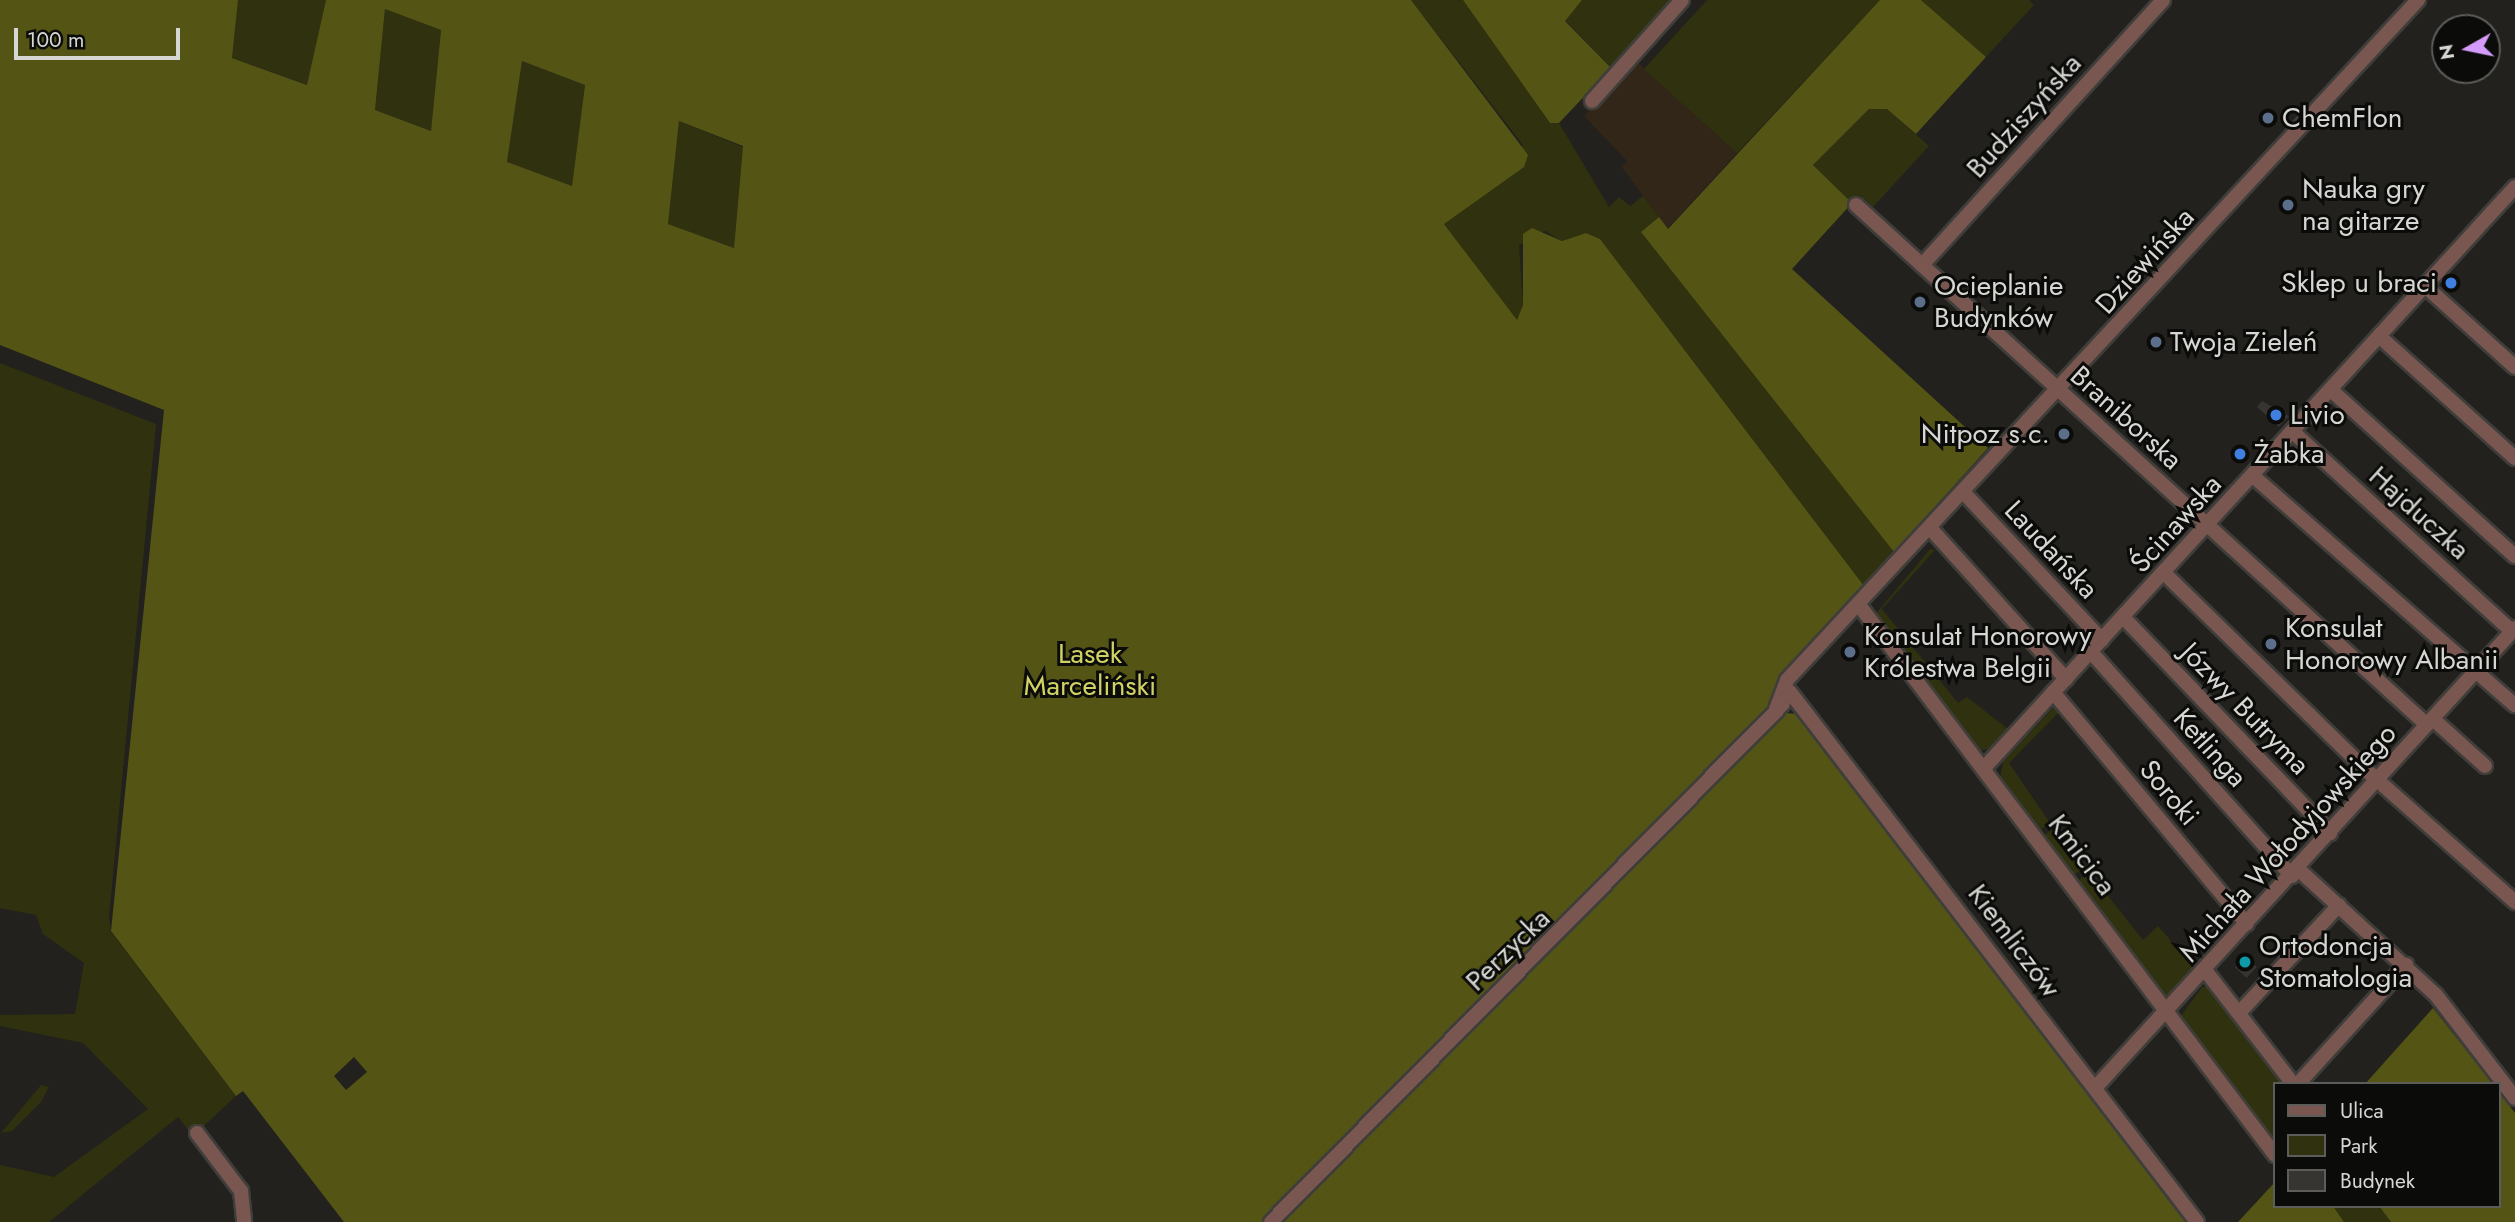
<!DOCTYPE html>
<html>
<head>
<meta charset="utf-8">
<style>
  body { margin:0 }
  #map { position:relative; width:2515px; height:1222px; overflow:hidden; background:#22211d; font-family:Jost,sans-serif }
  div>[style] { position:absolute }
  .industrial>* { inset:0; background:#322618 }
  .green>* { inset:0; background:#30310f; transform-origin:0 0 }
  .forest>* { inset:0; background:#545515 }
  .building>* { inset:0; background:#363531; transform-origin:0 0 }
  .roads { filter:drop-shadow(2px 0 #3f3e3a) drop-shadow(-2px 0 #3f3e3a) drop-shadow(0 2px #3f3e3a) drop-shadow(0 -2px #3f3e3a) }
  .street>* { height:14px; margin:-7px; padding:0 7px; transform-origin:7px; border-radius:7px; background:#795750 }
  .dots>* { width:19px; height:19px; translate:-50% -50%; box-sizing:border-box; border:4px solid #0b0b09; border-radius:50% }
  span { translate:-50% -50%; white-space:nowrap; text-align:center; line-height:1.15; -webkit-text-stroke:6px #0b0b09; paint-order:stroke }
  .street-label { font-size:28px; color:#d6d6d3 }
  .poi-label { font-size:28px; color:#d6d6d3 }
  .left { translate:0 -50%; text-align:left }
  .right { translate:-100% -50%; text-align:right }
  .park-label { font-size:28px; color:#d0d263 }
  .legend { position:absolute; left:2273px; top:1082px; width:228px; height:126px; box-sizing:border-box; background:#0b0b09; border:2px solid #5c5c5a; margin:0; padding:9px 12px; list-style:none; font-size:21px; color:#d6d6d3 }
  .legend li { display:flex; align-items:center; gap:14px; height:35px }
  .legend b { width:35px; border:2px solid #5c5c5a }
  .north { position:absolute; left:2431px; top:14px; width:70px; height:70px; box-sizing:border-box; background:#0b0b09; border:2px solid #5c5c5a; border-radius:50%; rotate:261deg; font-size:19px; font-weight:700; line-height:28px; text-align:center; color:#d6d6d3 }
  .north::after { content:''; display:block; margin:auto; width:24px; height:32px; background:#d39cfc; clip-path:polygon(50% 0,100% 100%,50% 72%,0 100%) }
  .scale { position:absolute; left:14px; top:28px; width:166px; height:32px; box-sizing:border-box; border:4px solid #d6d6d3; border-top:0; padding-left:9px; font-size:21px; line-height:24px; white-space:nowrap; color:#d6d6d3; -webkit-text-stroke:5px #0b0b09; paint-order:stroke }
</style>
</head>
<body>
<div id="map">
  <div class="industrial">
    <i style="clip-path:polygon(1635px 60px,1737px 153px,1667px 229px,1622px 167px,1627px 161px,1584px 116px)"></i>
  </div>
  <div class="green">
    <i style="clip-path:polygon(238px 0,326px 0,308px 85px,232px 58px)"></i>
    <i style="clip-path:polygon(1411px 0,1463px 0,1550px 123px,1559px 123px,1609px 207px,1619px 197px,1630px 206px,1643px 196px,1659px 217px,1641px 232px,1894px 552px,1864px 586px,1600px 239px,1586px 233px,1562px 241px,1545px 231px,1519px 245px,1523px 305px,1517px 321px,1444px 224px,1523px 145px)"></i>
    <i style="clip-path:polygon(1582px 0,1673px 0,1611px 68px,1565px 20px)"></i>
    <i style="clip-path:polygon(1707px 0,1880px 0,1737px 153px,1644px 69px)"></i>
    <i style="clip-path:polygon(1921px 0,2029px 0,2034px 5px,1986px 57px)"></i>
    <i style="clip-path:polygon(385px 9px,441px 30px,431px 131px,375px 110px)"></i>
    <i style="clip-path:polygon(522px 61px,585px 85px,572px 186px,507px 162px)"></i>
    <i style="clip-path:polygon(1869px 109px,1887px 109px,1929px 146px,1873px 207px,1860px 195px,1852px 203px,1813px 165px)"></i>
    <i style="clip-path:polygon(679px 121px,743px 147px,734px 248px,668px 224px)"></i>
    <i style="clip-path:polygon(0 363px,156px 424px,109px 917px,111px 932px,236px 1096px,193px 1136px,178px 1117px,49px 1222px,0 1222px,0 1165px,54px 1177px,148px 1109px,83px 1043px,0 1026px,0 1015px,75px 1014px,84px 963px,43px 934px,36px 915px,0 908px)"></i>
    <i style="clip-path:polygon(1930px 549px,1935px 550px,1882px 609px,1958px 703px,1967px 697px,2008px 729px,1990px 749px,1978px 751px,1874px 616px)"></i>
    <i style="clip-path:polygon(2055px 706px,2060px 711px,2009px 763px,2050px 823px,2038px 831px,2000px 778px,2003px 762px)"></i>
    <i style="left:2053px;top:828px;width:50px;height:13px;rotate:51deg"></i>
    <i style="clip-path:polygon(2089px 872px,2143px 940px,2158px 926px,2194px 967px,2224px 939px,2172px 996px,2158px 994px,2077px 882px)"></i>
    <i style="clip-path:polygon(2202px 987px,2209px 987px,2288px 1084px,2275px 1084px,2275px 1147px,2178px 1020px)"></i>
    <i style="clip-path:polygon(41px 1085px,49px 1087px,41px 1102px,12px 1131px,1px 1133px)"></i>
    <i style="clip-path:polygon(2333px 1206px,2379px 1206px,2391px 1222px,2344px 1222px)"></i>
  </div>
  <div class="forest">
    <i style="clip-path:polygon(evenodd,0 0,238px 0,232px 58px,307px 85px,326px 0,1411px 0,1528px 155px,1524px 167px,1444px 224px,1517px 320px,1523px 305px,1523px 234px,1532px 228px,1562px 241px,1586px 233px,1600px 239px,1864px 586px,1781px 677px,1773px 700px,1785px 713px,1798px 714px,2186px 1222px,344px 1222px,243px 1091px,236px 1096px,111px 931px,164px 410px,0 345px,0 0,385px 9px,441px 30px,431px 131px,375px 110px,385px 9px,0 0,522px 61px,585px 85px,572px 186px,507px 162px,522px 61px,0 0,679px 121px,743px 146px,734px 248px,668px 224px,679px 121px,0 0,354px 1057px,367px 1072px,346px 1090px,334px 1076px,354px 1057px)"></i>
    <i style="clip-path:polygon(1463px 0,1582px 0,1565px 21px,1611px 68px,1559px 123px,1550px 123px)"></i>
    <i style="clip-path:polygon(1880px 0,1921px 0,1986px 57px,1916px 134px,1887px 109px,1869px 109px,1813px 165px,1852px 203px,1792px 269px,1988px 448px,1894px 552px,1641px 232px,1659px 217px,1668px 229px)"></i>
    <i style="clip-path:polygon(2433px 1008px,2493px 1084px,2365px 1084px)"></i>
    <i style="clip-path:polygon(2499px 1092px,2515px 1113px,2515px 1222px,2391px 1222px,2379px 1206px,2499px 1206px)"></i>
    <i style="clip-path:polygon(2275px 1182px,2275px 1206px,2333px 1206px,2344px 1222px,2238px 1222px)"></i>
  </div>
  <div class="building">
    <i style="clip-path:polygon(2262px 401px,2289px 416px,2279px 427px,2257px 407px)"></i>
    <i style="left:2245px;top:956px;width:16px;height:15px;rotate:43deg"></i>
  </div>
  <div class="roads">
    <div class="street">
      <i style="left:1592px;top:101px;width:135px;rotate:-48.3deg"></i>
      <i style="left:1856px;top:205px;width:772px;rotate:42.32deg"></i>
      <i style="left:1922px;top:265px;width:358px;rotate:-47.7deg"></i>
      <i style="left:2425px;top:286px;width:121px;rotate:42deg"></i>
      <i style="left:2379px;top:336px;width:183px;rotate:41.9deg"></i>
      <i style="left:2331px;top:390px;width:248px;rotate:42.1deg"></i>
      <i style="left:2293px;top:432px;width:296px;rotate:42.3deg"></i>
      <i style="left:2253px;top:476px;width:348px;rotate:41.2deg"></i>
      <i style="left:1965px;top:494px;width:200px;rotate:46.8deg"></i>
      <i style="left:1931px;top:529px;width:202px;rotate:48deg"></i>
      <i style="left:2165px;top:574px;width:282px;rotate:44.3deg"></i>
      <i style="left:2367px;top:771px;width:198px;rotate:41.5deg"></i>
      <i style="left:1859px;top:605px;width:690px;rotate:52.9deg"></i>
      <i style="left:2124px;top:618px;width:298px;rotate:46.2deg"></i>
      <i style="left:2091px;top:652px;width:301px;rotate:48.1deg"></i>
      <i style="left:1790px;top:692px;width:668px;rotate:52.48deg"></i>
      <i style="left:2053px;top:692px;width:302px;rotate:50.1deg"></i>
      <i style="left:1776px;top:709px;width:31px;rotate:-69deg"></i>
      <i style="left:1787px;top:680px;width:928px;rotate:-47.14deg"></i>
      <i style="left:2433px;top:719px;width:70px;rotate:42.1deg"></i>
      <i style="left:1984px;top:768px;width:787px;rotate:-47.57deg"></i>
      <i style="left:2298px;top:869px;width:187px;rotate:42.4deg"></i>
      <i style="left:2436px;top:995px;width:130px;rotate:52.5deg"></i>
      <i style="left:2205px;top:970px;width:144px;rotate:52.3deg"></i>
      <i style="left:2239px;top:1013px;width:147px;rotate:-47.2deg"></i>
      <i style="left:2298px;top:1084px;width:161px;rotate:-47.8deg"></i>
      <i style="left:2095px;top:1088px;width:623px;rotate:-47.6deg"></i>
      <i style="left:197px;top:1133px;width:73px;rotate:52.8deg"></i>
      <i style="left:241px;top:1191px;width:31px;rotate:84deg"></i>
      <i style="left:1271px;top:1222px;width:728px;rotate:-45.33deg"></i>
    </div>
  </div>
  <div class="dots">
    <i style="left:2268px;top:118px;background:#5c6f8a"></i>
    <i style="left:2288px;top:205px;background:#5c6f8a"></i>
    <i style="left:2451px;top:283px;background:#3f7fe0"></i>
    <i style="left:1920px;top:302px;background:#5c6f8a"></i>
    <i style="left:2156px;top:342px;background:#5c6f8a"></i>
    <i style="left:2276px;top:415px;background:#3f7fe0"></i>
    <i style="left:2064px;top:434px;background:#5c6f8a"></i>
    <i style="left:2240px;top:454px;background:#3f7fe0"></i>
    <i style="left:2271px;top:644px;background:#5c6f8a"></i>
    <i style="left:1850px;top:652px;background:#5c6f8a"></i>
    <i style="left:2245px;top:962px;background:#0f9aa8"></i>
  </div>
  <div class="street-label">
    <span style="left:2024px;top:116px;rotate:-48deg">Budziszyńska</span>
    <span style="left:2145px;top:261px;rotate:-48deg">Dziewińska</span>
    <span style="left:2126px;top:418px;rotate:42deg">Braniborska</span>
    <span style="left:2419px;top:513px;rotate:42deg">Hajduczka</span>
    <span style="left:2176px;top:524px;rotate:-48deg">Ścinawska</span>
    <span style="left:2051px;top:550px;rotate:47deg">Laudańska</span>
    <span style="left:2245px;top:709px;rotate:46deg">Józwy Butryma</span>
    <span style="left:2210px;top:748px;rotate:48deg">Ketlinga</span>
    <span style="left:2169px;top:793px;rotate:50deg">Soroki</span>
    <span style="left:2288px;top:843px;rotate:-48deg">Michała Wołodyjowskiego</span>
    <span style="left:2082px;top:855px;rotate:53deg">Kmicica</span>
    <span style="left:2014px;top:941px;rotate:53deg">Kiemliczów</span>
    <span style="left:1508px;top:950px;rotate:-44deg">Perzycka</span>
  </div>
  <div class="poi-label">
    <span class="left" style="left:2282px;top:118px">ChemFlon</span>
    <span class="left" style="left:2302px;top:205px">Nauka gry<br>na gitarze</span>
    <span class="right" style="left:2437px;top:283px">Sklep u braci</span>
    <span class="left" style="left:1934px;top:302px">Ocieplanie<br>Budynków</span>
    <span class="left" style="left:2170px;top:342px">Twoja Zieleń</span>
    <span class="left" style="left:2290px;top:415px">Livio</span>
    <span class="right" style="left:2050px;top:434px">Nitpoz s.c.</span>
    <span class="left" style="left:2254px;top:454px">Żabka</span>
    <span class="left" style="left:2285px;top:644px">Konsulat<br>Honorowy Albanii</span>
    <span class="left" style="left:1864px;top:652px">Konsulat Honorowy<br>Królestwa Belgii</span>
    <span class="left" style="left:2259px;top:962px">Ortodoncja<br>Stomatologia</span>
  </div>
  <div class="park-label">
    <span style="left:1090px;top:670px">Lasek<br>Marceliński</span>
  </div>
  <ul class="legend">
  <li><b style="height:9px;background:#795750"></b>Ulica</li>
  <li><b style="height:19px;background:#30310f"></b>Park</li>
  <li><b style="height:19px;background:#363531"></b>Budynek</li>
  </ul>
  <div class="north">N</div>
  <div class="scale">100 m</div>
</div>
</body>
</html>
